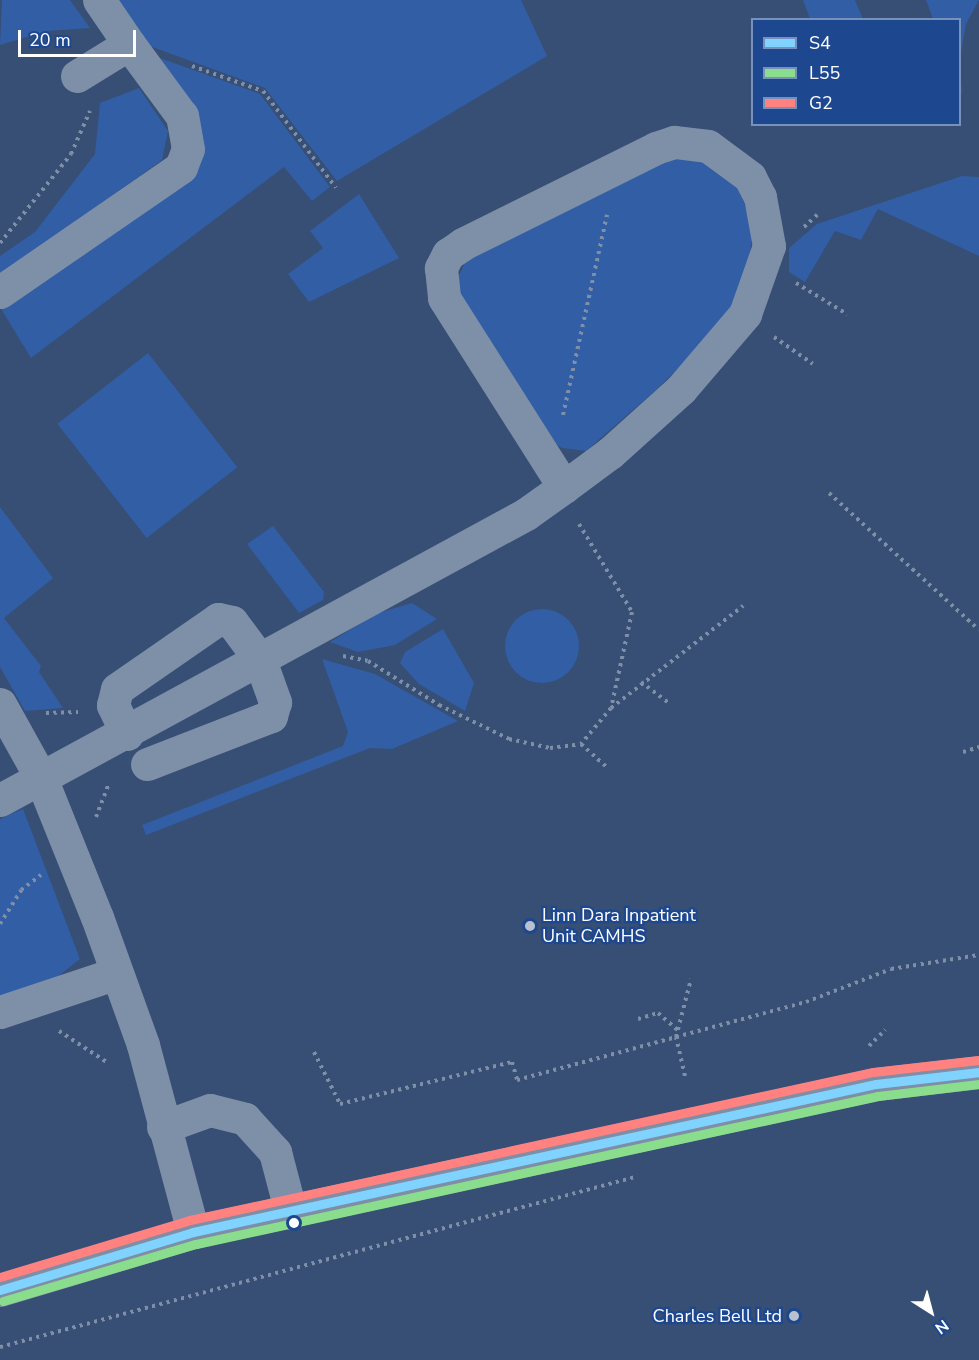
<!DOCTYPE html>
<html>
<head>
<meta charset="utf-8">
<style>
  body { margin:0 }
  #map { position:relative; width:979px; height:1360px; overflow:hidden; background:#374e75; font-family:"Nunito Sans",sans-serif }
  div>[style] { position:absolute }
  .green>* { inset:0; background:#325ea5; transform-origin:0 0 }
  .round { border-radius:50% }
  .path>* { height:4px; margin-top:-2px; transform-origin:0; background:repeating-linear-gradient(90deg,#7e8fa8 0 3px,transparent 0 7.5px) }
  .minor>* { height:33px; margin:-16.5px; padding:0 16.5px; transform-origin:16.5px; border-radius:16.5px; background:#7e8fa8 }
  .major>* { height:33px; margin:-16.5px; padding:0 16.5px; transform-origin:16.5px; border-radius:16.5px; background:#7e8ea7 }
  .bus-1>* { height:9px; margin:-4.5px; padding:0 4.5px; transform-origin:4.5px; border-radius:4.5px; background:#80d3ff }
  .bus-2>* { height:9px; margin:-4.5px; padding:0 4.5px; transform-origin:4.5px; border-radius:4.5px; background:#8add8d }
  .bus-3>* { height:9px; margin:-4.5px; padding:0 4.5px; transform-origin:4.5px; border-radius:4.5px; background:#ff8280 }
  .dots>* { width:16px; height:16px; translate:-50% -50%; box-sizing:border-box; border:3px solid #1d488f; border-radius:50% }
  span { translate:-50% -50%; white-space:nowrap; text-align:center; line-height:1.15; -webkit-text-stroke:4.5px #1d488f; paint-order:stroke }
  .poi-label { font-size:18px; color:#fff }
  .left { translate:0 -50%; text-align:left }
  .right { translate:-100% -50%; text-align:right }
  .legend { position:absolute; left:751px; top:18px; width:210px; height:108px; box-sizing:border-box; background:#1d488f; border:2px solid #7791bc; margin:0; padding:8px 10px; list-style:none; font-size:18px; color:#fff }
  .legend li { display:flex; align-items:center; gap:12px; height:30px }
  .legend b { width:30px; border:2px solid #7791bc }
  .north { position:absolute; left:901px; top:1282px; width:60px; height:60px; -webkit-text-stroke:4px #1d488f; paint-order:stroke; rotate:144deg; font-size:16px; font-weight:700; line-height:24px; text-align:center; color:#fff }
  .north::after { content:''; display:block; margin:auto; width:21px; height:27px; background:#fff; clip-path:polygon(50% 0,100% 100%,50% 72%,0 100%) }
  .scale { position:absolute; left:18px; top:30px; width:118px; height:27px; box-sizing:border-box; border:3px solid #fff; border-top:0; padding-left:8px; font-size:18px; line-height:21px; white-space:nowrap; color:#fff; -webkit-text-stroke:4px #1d488f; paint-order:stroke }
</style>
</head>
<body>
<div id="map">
  <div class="green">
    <i style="clip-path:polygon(2px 0,70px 0,90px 28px,47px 31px,0 45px)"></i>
    <i style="clip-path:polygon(113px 0,521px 0,547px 56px,337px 181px,265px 88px,144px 44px)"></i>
    <i style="clip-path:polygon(803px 0,855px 0,863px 19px,810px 19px)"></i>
    <i style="clip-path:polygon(926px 0,979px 0,966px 24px,960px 59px,962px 95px,960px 88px,960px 20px,933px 19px)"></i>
    <i style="clip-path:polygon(157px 57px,260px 94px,330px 187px,312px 201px,284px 167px,31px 358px,0 307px,188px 172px)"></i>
    <i style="clip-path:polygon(139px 88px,168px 131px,162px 160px,0 275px,0 256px,35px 232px,95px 154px,100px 103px)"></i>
    <i style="clip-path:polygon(689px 153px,739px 185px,753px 234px,745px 283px,720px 327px,657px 389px,586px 451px,562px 448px,550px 440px,458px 291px,459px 275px,467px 259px,650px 165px)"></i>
    <i style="clip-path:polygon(962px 176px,979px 177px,979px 256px,878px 209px,861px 240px,835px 231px,805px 282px,789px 272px,789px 248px,817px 224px)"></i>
    <i style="clip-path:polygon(359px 194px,399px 258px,309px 302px,288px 274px,323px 248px,310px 231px)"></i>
    <i style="left:148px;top:353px;width:145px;height:115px;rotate:52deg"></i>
    <i style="clip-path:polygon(0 507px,53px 578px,4px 618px,41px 666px,39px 672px,63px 708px,25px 711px,0 667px)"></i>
    <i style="clip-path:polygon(273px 526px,324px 592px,323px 600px,299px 613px,247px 544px)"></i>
    <i style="clip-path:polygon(412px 603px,437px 619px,395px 645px,358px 652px,330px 642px,378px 613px)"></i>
    <i class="round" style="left:505px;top:609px;width:74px;height:74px"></i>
    <i style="clip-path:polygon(443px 629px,474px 683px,465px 711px,419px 684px,400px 663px,405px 652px)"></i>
    <i style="clip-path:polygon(322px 659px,375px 674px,458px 721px,392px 749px,370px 748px,146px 835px,142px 825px,343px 746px,348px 732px)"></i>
    <i style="clip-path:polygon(23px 809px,80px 959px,56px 978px,0 996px,0 819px)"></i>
  </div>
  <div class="path">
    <i style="left:192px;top:66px;width:75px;rotate:19.4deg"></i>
    <i style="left:263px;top:91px;width:121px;rotate:53deg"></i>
    <i style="left:804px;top:227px;width:21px;rotate:-43deg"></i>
    <i style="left:0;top:243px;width:114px;rotate:-51.4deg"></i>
    <i style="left:71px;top:154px;width:47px;rotate:-66.2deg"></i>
    <i style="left:796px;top:283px;width:60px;rotate:31.3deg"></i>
    <i style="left:774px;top:337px;width:47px;rotate:34.7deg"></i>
    <i style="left:563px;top:415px;width:205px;rotate:-77.6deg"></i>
    <i style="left:829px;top:493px;width:203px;rotate:42.4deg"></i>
    <i style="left:579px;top:524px;width:103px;rotate:58.9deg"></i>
    <i style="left:632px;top:612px;width:98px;rotate:102.3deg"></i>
    <i style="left:611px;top:708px;width:47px;rotate:129.8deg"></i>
    <i style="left:581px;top:744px;width:36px;rotate:42deg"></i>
    <i style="left:343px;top:656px;width:25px;rotate:11deg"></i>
    <i style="left:368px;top:661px;width:84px;rotate:31.8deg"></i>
    <i style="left:439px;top:705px;width:78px;rotate:25.9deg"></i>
    <i style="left:509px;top:739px;width:42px;rotate:12.4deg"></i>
    <i style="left:550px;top:748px;width:31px;rotate:-7deg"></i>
    <i style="left:641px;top:682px;width:35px;rotate:37deg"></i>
    <i style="left:611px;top:708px;width:167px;rotate:-37.7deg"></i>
    <i style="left:46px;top:713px;width:32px;rotate:-2deg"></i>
    <i style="left:963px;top:752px;width:17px;rotate:-17deg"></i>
    <i style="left:96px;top:817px;width:34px;rotate:-69deg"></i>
    <i style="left:0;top:924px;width:40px;rotate:-58deg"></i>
    <i style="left:21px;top:890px;width:25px;rotate:-37deg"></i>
    <i style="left:638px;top:1019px;width:21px;rotate:-17deg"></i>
    <i style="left:658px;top:1013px;width:28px;rotate:41deg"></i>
    <i style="left:59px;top:1031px;width:59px;rotate:33.1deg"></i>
    <i style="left:869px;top:1046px;width:23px;rotate:-45deg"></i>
    <i style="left:314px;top:1052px;width:58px;rotate:63.4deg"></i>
    <i style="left:340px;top:1104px;width:177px;rotate:-13.7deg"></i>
    <i style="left:512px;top:1062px;width:19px;rotate:74deg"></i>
    <i style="left:517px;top:1080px;width:165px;rotate:-15.1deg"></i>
    <i style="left:676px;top:1037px;width:60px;rotate:-75.5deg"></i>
    <i style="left:685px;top:1076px;width:40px;rotate:-103deg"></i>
    <i style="left:676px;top:1037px;width:135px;rotate:-15.1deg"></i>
    <i style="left:806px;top:1002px;width:91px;rotate:-21.2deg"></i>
    <i style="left:891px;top:969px;width:89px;rotate:-9deg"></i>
    <i style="left:0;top:1347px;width:657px;rotate:-14.99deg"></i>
  </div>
  <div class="minor">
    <i style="left:77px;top:76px;width:61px;rotate:-31.6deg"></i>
    <i style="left:129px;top:44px;width:53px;rotate:-124.3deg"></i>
    <i style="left:0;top:292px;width:220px;rotate:-34.6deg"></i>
    <i style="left:181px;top:167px;width:19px;rotate:-69deg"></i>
    <i style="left:188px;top:149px;width:34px;rotate:-100deg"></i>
    <i style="left:182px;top:116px;width:89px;rotate:-126.4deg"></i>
    <i style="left:0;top:704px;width:85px;rotate:61deg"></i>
    <i style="left:41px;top:778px;width:150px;rotate:68.1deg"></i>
    <i style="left:97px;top:917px;width:136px;rotate:70.2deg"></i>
    <i style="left:143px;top:1045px;width:194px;rotate:75deg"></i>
    <i style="left:127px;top:734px;width:32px;rotate:-116deg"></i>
    <i style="left:113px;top:705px;width:16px;rotate:-76deg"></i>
    <i style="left:117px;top:689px;width:123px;rotate:-34.7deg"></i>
    <i style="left:218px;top:619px;width:14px;rotate:12deg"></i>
    <i style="left:232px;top:622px;width:47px;rotate:53.6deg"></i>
    <i style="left:260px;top:660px;width:45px;rotate:70.3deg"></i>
    <i style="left:275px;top:702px;width:15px;rotate:106deg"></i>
    <i style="left:271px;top:716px;width:133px;rotate:158.8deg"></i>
    <i style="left:0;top:800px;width:599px;rotate:-28.53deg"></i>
    <i style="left:526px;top:514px;width:47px;rotate:-35.4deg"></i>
    <i style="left:564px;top:487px;width:57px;rotate:-36.5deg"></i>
    <i style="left:610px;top:453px;width:96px;rotate:-42deg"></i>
    <i style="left:681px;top:389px;width:99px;rotate:-49.5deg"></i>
    <i style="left:745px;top:314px;width:72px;rotate:-70.6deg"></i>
    <i style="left:769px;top:246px;width:50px;rotate:-100.4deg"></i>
    <i style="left:760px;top:197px;width:22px;rotate:-117deg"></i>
    <i style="left:750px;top:177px;width:52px;rotate:-143.6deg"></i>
    <i style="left:708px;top:146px;width:34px;rotate:-173deg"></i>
    <i style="left:674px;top:142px;width:19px;rotate:162deg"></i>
    <i style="left:656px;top:148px;width:216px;rotate:153.6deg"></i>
    <i style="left:463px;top:244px;width:18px;rotate:146deg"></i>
    <i style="left:448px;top:254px;width:16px;rotate:117deg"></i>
    <i style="left:441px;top:268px;width:30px;rotate:84deg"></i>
    <i style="left:444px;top:298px;width:224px;rotate:57.6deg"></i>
    <i style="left:0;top:1012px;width:123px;rotate:-18.4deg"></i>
    <i style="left:163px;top:1127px;width:50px;rotate:-19.9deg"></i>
    <i style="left:210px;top:1110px;width:36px;rotate:14deg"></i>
    <i style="left:245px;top:1119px;width:45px;rotate:47.7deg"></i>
    <i style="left:275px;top:1152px;width:63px;rotate:75.3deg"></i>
  </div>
  <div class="major">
    <i style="left:0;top:1290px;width:202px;rotate:-16.7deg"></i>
    <i style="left:193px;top:1232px;width:699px;rotate:-12.23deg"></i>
    <i style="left:876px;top:1084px;width:104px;rotate:-6.6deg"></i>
  </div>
  <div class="bus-1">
    <i style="left:0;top:1290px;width:202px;rotate:-16.7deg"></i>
    <i style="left:193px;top:1232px;width:699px;rotate:-12.23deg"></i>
    <i style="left:876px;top:1084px;width:104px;rotate:-6.6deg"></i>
  </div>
  <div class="bus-2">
    <i style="left:3px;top:1301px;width:201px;rotate:-16.5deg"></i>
    <i style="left:196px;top:1244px;width:698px;rotate:-12.24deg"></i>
    <i style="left:878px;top:1096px;width:102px;rotate:-6.8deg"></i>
  </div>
  <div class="bus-3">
    <i style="left:0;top:1277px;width:198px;rotate:-16.7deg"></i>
    <i style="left:190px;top:1220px;width:699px;rotate:-12.23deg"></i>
    <i style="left:873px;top:1072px;width:106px;rotate:-6.5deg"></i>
  </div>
  <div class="dots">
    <i style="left:530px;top:926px;background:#b9c1cf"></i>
    <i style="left:294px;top:1223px;background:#fff"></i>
    <i style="left:794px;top:1316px;background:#b9c1cf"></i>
  </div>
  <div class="poi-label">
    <span class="left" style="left:542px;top:926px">Linn Dara Inpatient<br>Unit CAMHS</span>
    <span class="right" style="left:782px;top:1316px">Charles Bell Ltd</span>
  </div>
  <ul class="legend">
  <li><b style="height:8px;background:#80d3ff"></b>S4</li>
  <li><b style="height:8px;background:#8add8d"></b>L55</li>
  <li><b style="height:8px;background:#ff8280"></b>G2</li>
  </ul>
  <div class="north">N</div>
  <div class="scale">20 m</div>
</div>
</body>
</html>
